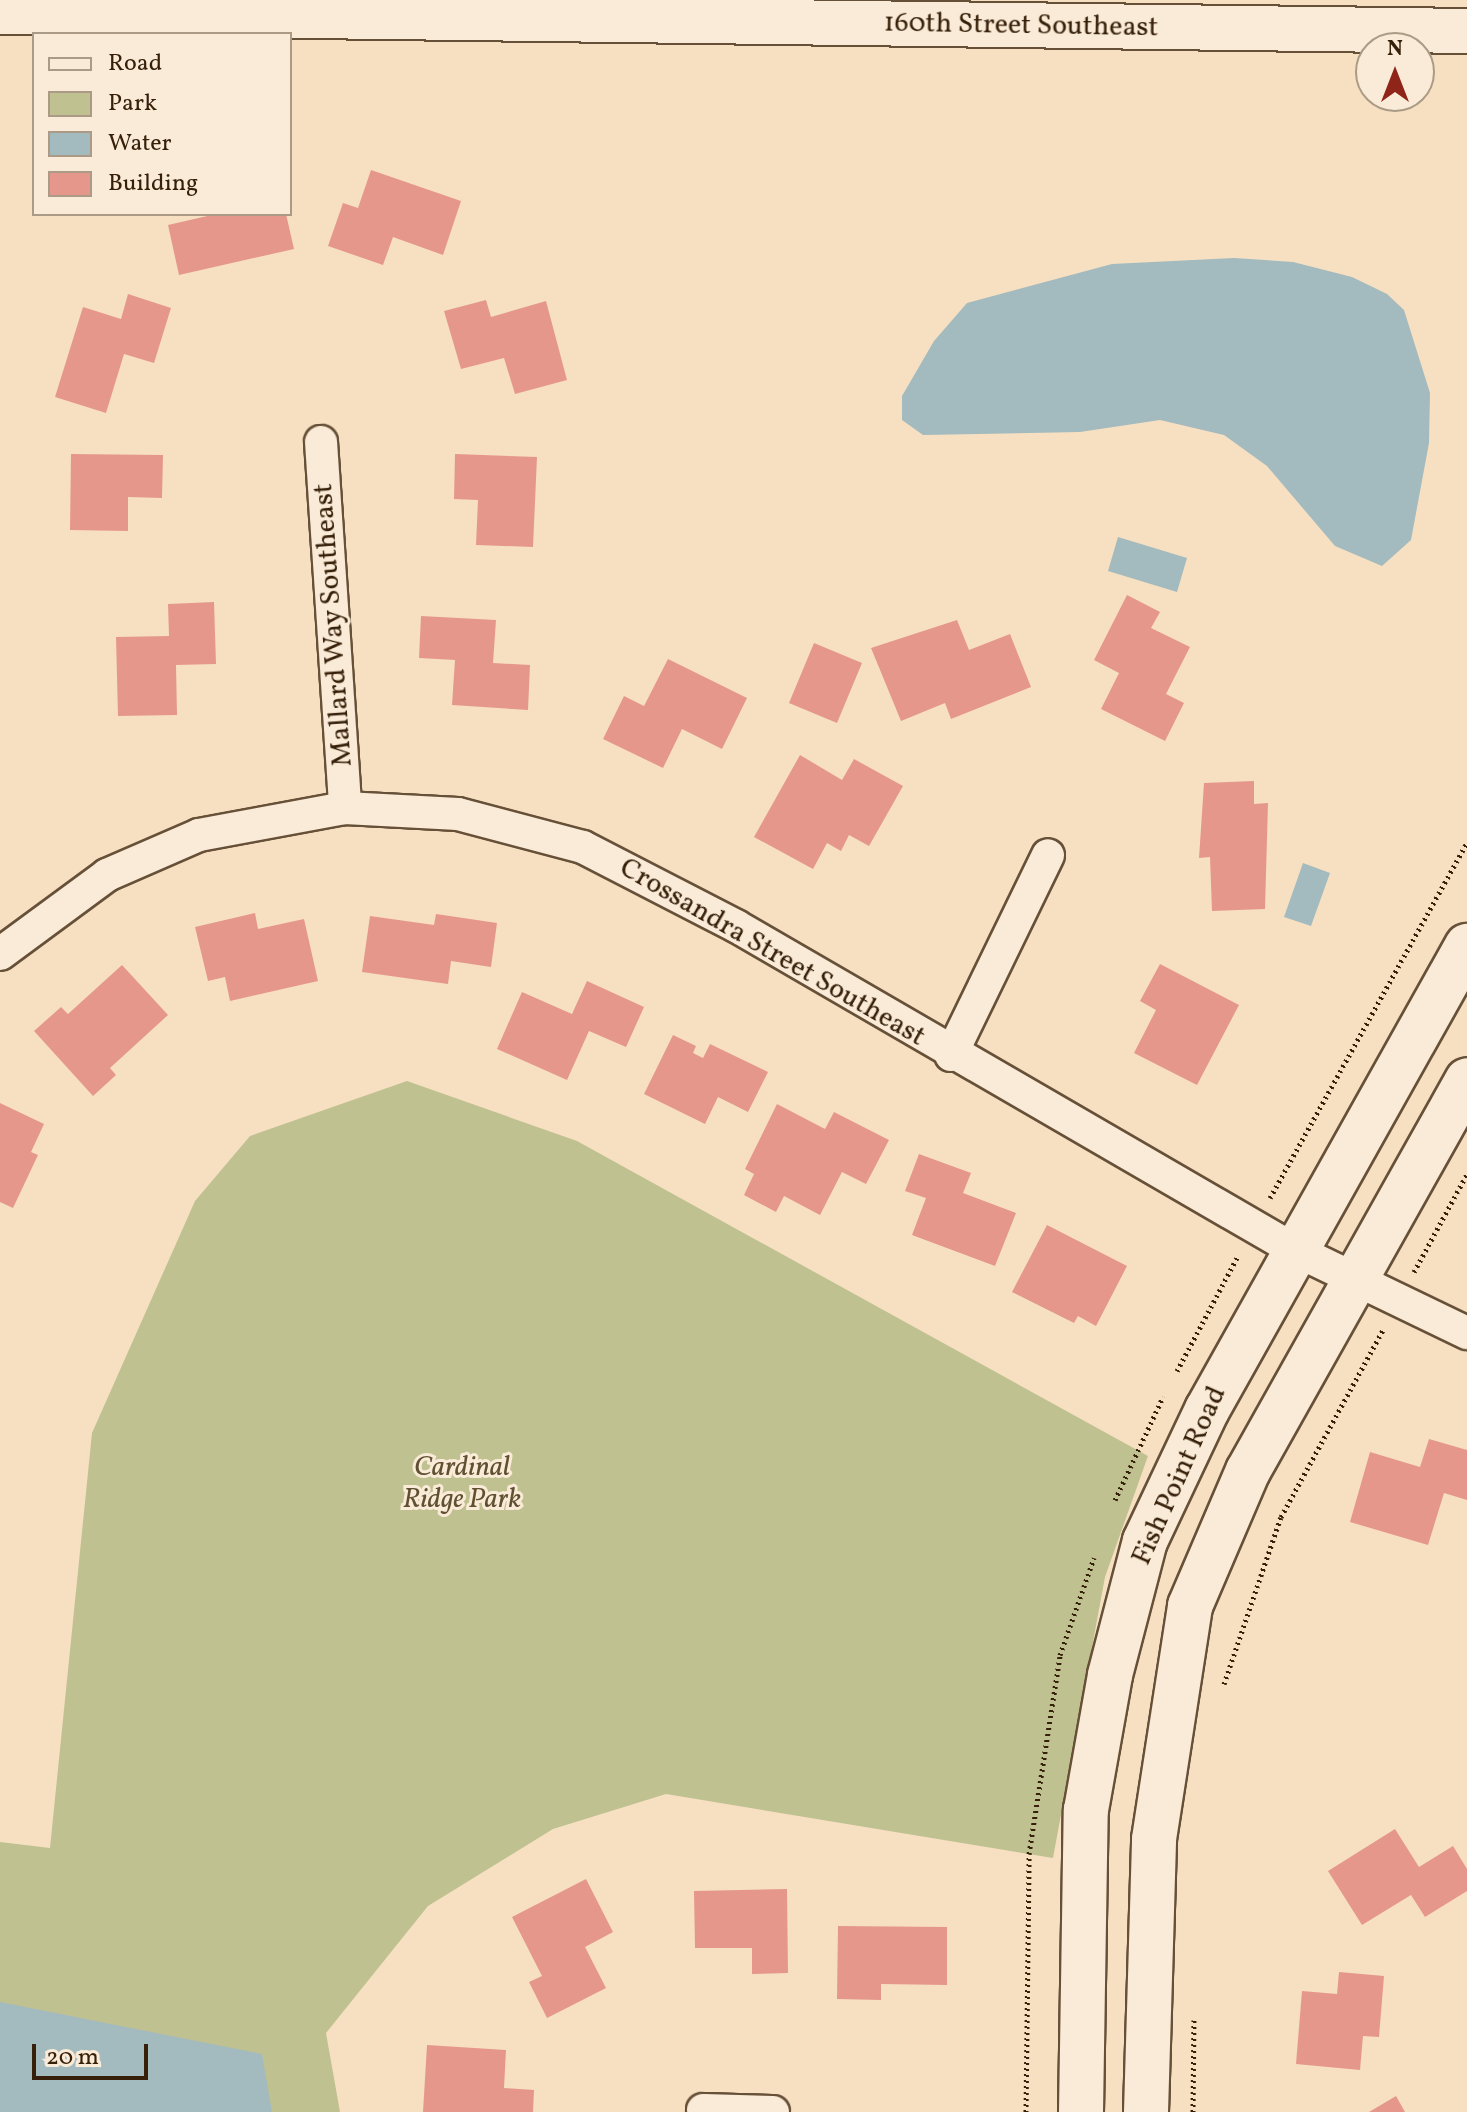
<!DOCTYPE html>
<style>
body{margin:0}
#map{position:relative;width:1467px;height:2112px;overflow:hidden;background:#f6e0c1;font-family:Vollkorn,serif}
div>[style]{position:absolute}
.green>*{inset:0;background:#c0c191}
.water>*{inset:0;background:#a3babf}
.building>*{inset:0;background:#e6978c}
.path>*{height:5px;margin-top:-2.5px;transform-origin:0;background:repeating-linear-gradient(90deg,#37200a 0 2px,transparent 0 6px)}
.roads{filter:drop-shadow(2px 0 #675038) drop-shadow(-2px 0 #675038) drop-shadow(0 2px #675038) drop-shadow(0 -2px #675038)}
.street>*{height:32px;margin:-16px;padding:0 16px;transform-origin:16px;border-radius:16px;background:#f9ebd7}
.secondary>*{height:44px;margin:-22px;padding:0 22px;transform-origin:22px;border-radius:22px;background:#f9ebd7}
span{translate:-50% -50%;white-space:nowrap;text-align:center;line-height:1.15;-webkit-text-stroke:6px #f9ebd7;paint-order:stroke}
.street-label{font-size:28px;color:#37200a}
.park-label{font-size:28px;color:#605032;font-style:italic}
.legend{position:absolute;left:32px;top:32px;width:260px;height:184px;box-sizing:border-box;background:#f9ebd7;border:2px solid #ab9a85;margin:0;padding:10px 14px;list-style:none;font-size:24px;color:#37200a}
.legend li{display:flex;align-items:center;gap:16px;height:40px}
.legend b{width:40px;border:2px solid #ab9a85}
.north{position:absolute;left:1355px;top:32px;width:80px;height:80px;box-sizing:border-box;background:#f9ebd7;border:2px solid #ab9a85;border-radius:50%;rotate:0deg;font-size:22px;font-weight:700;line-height:32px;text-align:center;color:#37200a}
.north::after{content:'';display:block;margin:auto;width:28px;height:36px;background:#8f2418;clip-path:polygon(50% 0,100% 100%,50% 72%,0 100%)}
.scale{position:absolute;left:32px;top:2044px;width:116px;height:36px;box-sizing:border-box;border:4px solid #37200a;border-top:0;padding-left:10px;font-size:24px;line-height:28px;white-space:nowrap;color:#37200a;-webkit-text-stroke:6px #f9ebd7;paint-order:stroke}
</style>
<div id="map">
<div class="green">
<i style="clip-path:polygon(407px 1081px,577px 1141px,1148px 1456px,1105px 1577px,1053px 1858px,666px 1794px,553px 1829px,428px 1906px,326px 2033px,340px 2112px,0 2112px,0 1842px,50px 1848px,92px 1433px,195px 1201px,250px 1136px)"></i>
</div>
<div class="water">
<i style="clip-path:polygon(1234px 258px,1293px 262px,1352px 277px,1387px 294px,1404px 310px,1430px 393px,1429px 443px,1411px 540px,1382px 566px,1335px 546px,1267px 466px,1224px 435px,1160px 420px,1080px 432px,923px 435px,902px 420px,902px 396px,934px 341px,967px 303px,1112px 264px)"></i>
<i style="clip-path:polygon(1118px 537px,1187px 558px,1177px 592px,1108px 571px)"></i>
<i style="clip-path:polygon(1303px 863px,1330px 873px,1311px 926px,1284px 917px)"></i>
<i style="clip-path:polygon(0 2002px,262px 2054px,272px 2112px,0 2112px)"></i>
</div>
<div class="building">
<i style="clip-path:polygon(371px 170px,461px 201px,443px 255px,393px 237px,383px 265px,328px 246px,343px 203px,358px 208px)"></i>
<i style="clip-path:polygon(216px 214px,286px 214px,294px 249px,179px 275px,168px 225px)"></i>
<i style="clip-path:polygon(128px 294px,171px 308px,154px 363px,124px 354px,106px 413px,55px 397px,83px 307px,121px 319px)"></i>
<i style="clip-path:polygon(486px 300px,491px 317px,546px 301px,567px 380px,515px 394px,504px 358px,461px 369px,444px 311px)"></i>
<i style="clip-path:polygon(71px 454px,163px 455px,162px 498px,128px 497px,128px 531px,70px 530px)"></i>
<i style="clip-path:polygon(455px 454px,537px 457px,533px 547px,476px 545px,478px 500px,454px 499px)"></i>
<i style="clip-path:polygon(1127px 595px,1160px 612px,1151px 628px,1190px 647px,1166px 694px,1184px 703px,1165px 741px,1101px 709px,1119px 673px,1094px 660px)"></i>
<i style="clip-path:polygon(214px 602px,216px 664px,176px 665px,177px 715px,118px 716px,116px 637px,169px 636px,168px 604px)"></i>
<i style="clip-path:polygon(421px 616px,496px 620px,493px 663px,530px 665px,528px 710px,452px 705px,455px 660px,419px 658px)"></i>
<i style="clip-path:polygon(957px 620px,969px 650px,1010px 634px,1031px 687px,951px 719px,945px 703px,901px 721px,871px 648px)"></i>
<i style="clip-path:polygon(814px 643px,862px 663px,837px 723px,789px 703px)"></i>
<i style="clip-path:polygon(668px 659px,747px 698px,722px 749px,682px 729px,663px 768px,603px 739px,624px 696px,644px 706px)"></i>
<i style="clip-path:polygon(800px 755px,842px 780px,854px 759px,903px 786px,869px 846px,849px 835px,841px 851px,827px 843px,813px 869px,754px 837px)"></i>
<i style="clip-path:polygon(1254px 781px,1254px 804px,1268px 803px,1265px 909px,1212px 911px,1210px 857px,1199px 858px,1204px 783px)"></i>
<i style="clip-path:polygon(255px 913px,258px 929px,304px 919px,318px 981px,230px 1001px,225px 977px,208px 981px,195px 927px)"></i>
<i style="clip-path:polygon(436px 914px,497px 923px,491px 967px,451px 961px,448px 984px,362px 972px,370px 916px,434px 925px)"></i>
<i style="clip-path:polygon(1160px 964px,1239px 1005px,1197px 1085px,1134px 1053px,1156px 1010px,1140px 1001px)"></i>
<i style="clip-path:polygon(122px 965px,168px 1015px,110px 1068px,116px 1075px,93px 1096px,34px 1031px,61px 1007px,68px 1014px)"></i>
<i style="clip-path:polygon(587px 981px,644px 1007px,626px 1047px,589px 1031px,567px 1080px,497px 1049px,522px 992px,572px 1014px)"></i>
<i style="clip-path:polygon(673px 1035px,696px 1046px,693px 1053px,703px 1058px,710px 1044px,768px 1072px,748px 1112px,718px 1097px,705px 1124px,644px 1094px)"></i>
<i style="clip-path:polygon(0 1103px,44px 1124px,31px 1152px,38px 1155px,13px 1208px,0 1202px)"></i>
<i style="clip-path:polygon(777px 1104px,825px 1129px,834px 1112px,889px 1140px,866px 1184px,842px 1172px,820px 1215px,784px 1196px,776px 1212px,744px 1195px,754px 1174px,745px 1169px)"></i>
<i style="clip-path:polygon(919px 1154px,971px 1173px,963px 1193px,1016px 1213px,995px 1266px,912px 1235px,926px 1198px,905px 1191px)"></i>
<i style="clip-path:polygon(1047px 1225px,1127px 1266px,1096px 1326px,1078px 1316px,1074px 1323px,1012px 1292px)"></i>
<i style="clip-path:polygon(1429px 1439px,1467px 1450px,1467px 1500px,1444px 1493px,1428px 1545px,1350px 1522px,1370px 1452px,1420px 1467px)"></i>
<i style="clip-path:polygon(1395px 1829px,1419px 1867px,1453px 1846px,1467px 1869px,1467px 1891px,1425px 1917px,1411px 1895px,1362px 1925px,1328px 1871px)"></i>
<i style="clip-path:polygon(586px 1879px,613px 1932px,585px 1947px,606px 1988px,547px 2018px,529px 1982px,542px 1976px,512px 1917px)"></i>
<i style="clip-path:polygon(787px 1889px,788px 1973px,752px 1974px,752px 1948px,695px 1948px,694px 1891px)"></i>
<i style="clip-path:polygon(838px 1926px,947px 1927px,947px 1985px,881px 1984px,881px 2000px,837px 1999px)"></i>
<i style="clip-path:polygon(1339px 1972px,1384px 1976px,1379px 2037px,1363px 2036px,1360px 2070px,1296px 2064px,1302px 1991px,1337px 1994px)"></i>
<i style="clip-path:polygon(427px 2045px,506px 2050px,504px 2088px,534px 2090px,533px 2112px,423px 2112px)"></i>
<i style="clip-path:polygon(1396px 2096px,1405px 2112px,1369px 2112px)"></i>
</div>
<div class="path">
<i style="left:1270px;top:1198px;width:407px;rotate:-61deg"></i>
<i style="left:1414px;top:1272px;width:111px;rotate:-61.6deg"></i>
<i style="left:1177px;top:1371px;width:130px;rotate:-62.1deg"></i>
<i style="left:1115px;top:1500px;width:114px;rotate:-65deg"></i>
<i style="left:1224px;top:1684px;width:176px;rotate:-71.2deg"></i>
<i style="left:1281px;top:1517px;width:213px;rotate:-61.4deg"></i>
<i style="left:1026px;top:2112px;width:258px;rotate:-89.3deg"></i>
<i style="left:1029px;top:1854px;width:201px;rotate:-81.1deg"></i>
<i style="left:1060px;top:1655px;width:103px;rotate:-70.7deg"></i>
<i style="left:1193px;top:2112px;width:92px;rotate:-89.4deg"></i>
</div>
<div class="roads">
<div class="street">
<i style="left:321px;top:442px;width:367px;rotate:86.2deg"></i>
<i style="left:0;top:954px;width:133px;rotate:-36.4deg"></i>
<i style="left:107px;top:875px;width:100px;rotate:-23.5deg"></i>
<i style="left:199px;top:835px;width:148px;rotate:-10.5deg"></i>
<i style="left:345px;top:808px;width:113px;rotate:3deg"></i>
<i style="left:458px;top:814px;width:129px;rotate:14.8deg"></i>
<i style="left:583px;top:847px;width:172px;rotate:27.3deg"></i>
<i style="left:736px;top:926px;width:646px;rotate:30.1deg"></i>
<i style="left:1295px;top:1250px;width:191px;rotate:25.8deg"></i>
<i style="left:951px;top:1055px;width:222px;rotate:-64.1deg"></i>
<i style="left:703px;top:2110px;width:70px;rotate:1.6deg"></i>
</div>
<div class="secondary">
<i style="left:0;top:12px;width:1467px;rotate:0.74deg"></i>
<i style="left:1081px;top:2112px;width:302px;rotate:-89.1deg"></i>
<i style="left:1086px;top:1810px;width:137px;rotate:-79.9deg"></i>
<i style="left:1110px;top:1675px;width:138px;rotate:-75.4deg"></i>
<i style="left:1145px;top:1541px;width:145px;rotate:-64.7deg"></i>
<i style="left:1207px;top:1410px;width:532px;rotate:-60.74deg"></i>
<i style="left:1146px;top:2112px;width:273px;rotate:-88.3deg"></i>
<i style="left:1154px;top:1839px;width:236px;rotate:-81.2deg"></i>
<i style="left:1190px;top:1606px;width:147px;rotate:-66.8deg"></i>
<i style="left:1248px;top:1471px;width:448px;rotate:-60.7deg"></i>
</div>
</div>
<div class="street-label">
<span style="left:1021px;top:26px;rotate:1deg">160th Street Southeast</span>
<span style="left:334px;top:625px;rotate:-94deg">Mallard Way Southeast</span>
<span style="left:772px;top:953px;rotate:30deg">Crossandra Street Southeast</span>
<span style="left:1180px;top:1476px;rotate:-66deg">Fish Point Road</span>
</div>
<div class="park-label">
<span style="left:462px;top:1484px">Cardinal<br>Ridge Park</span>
</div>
<ul class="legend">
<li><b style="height:10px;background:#f9ebd7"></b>Road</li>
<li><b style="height:22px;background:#c0c191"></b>Park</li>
<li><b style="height:22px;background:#a3babf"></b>Water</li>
<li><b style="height:22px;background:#e6978c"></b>Building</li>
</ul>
<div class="north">N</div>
<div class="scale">20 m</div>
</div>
